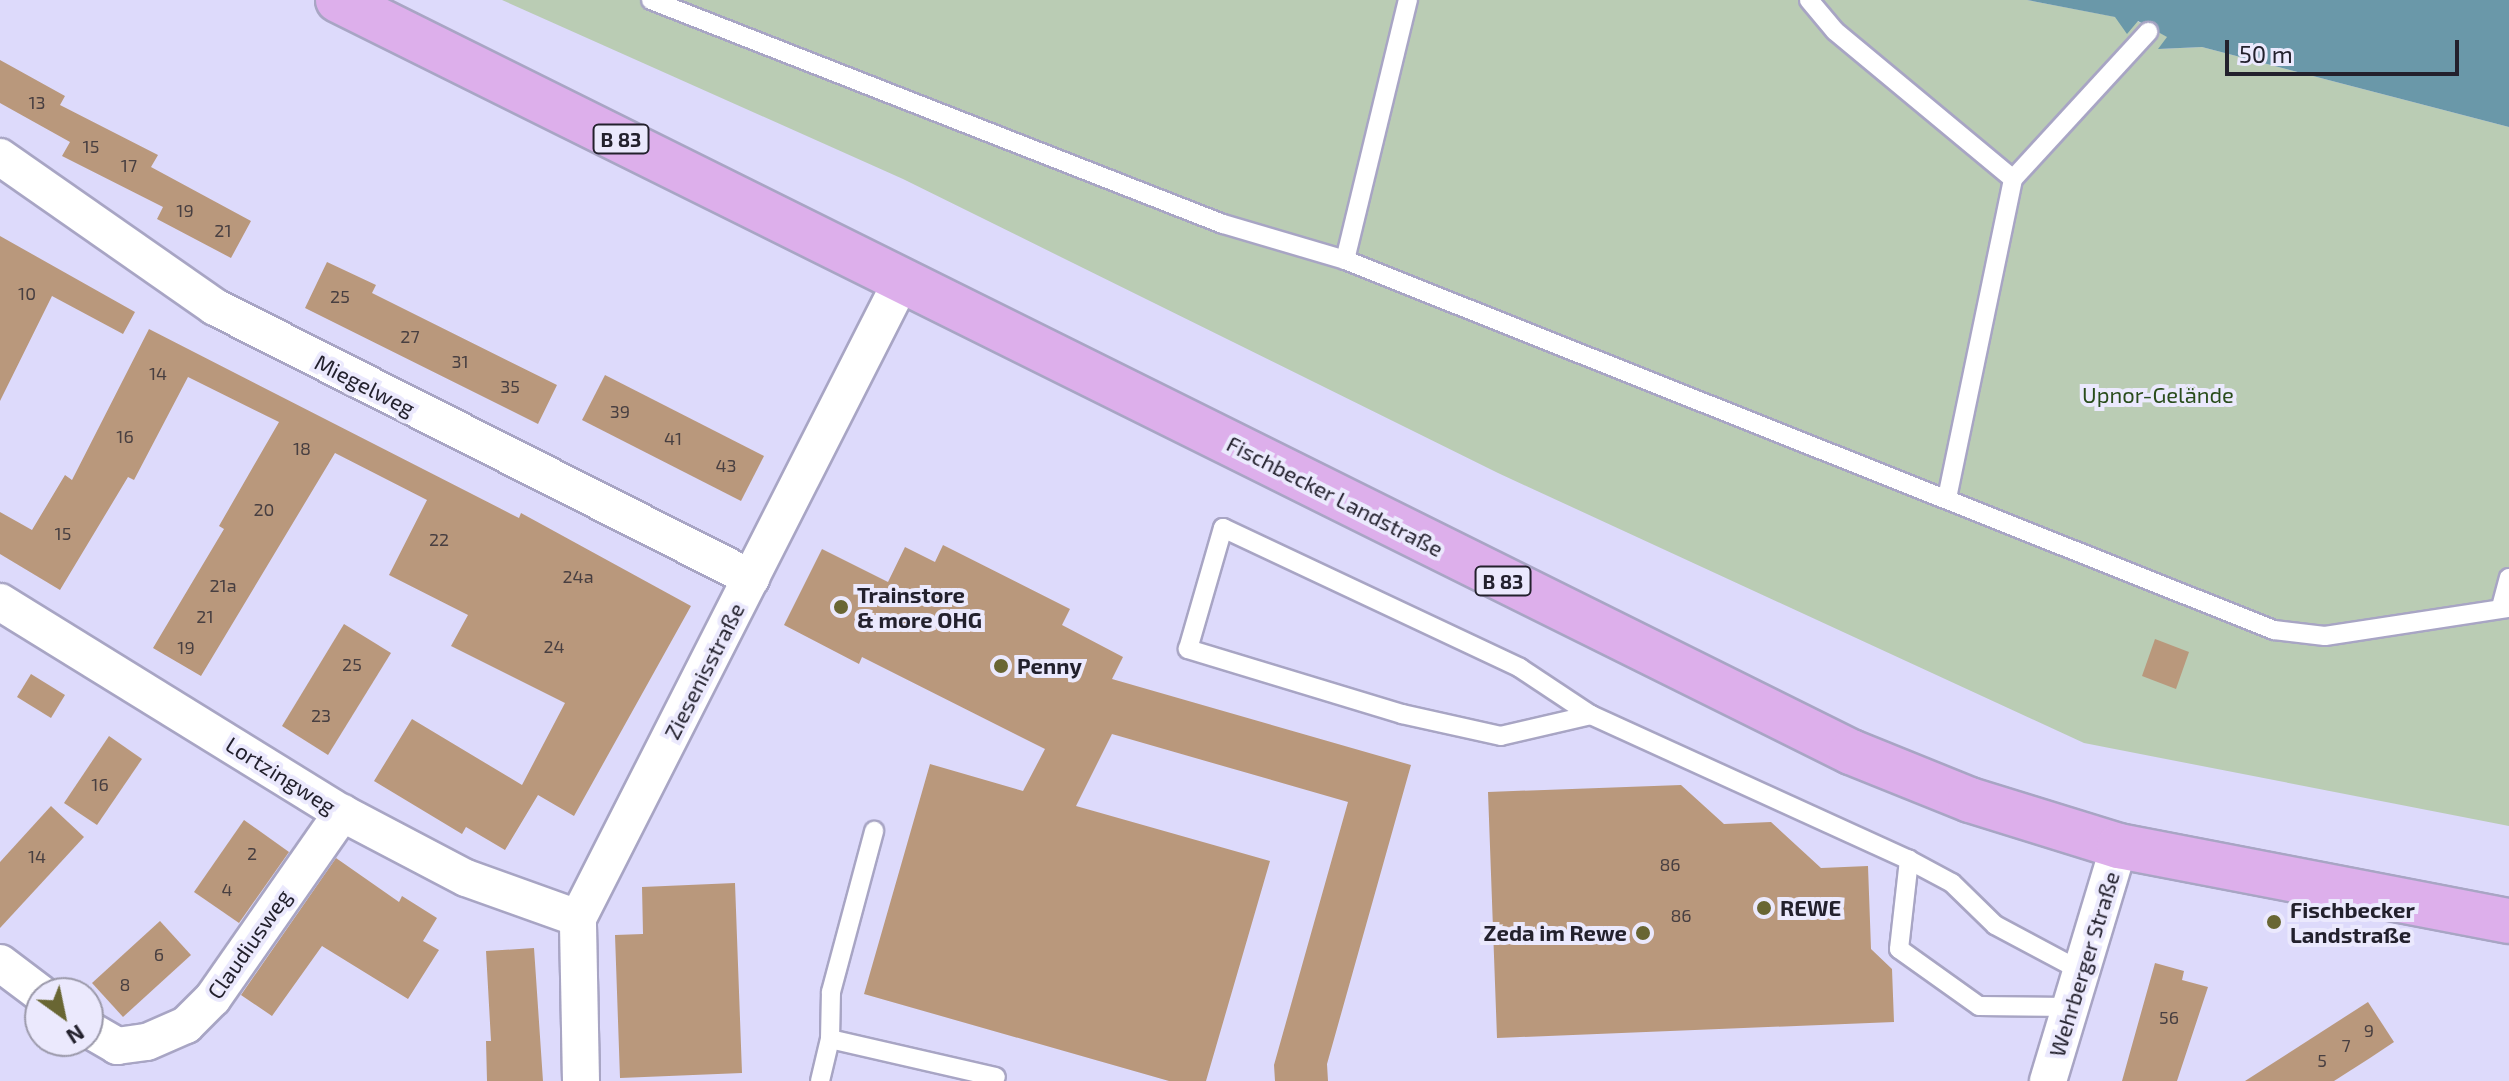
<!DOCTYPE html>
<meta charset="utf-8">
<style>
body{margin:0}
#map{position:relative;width:2509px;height:1081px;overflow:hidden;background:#dddafb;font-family:"Exo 2",sans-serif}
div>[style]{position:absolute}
.green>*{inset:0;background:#baccb4}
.water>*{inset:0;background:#6a98a9}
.building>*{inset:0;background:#b9987c}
.roads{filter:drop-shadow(2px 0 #a8a5c4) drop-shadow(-2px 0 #a8a5c4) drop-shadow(0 2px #a8a5c4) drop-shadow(0 -2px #a8a5c4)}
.service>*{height:18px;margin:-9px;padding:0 9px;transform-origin:9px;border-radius:9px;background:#fff}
.minor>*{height:36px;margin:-18px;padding:0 18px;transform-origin:18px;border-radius:18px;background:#fff}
.primary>*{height:44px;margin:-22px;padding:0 22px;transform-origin:22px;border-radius:22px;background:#ddafeb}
.dots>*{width:22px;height:22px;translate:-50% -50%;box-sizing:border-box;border:4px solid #ebe9fd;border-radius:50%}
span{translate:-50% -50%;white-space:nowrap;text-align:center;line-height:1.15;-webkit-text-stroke:8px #ebe9fd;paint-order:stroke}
.number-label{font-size:18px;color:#483f41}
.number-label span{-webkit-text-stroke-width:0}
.shield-label span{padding:2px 6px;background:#ebe9fd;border:2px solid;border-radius:6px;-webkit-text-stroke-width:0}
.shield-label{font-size:20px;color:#23212d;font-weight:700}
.street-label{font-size:22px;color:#23212d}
.park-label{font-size:22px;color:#2a4d1c}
.poi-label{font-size:22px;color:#23212d;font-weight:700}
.left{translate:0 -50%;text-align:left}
.right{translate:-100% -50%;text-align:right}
.north{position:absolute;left:24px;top:977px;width:80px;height:80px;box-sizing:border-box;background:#ebe9fd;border:2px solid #9b99aa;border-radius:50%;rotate:147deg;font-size:22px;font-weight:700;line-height:32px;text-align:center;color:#23212d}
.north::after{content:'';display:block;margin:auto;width:28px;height:36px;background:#696633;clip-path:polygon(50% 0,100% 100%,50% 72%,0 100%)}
.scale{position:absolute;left:2225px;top:40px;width:234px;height:36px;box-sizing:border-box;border:4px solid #23212d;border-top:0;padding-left:10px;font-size:24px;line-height:28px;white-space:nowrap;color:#23212d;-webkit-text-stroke:6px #ebe9fd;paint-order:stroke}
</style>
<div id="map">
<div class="green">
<i style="clip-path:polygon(502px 0,2027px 0,2137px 21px,2168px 37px,2159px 49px,2202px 47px,2509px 127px,2509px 826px,2084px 743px,1498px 473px,903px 179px)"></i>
</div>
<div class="water">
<i style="clip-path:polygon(2027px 0,2509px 0,2509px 127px,2202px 47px,2158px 49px,2167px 37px,2138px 21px,2127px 34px,2115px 17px)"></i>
</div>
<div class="building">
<i style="clip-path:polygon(0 60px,65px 96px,60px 105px,158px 155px,151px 167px,251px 221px,231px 258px,157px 219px,163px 207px,62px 156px,70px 142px,0 103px)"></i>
<i style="clip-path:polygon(0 236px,135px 312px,123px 334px,52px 296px,0 401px)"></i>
<i style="clip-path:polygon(327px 262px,376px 285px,372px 293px,557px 385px,538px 424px,305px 308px)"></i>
<i style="clip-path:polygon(149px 329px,519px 518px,521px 513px,691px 606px,574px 816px,538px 795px,505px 850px,466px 827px,462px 834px,374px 781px,412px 719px,522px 785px,565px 703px,451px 646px,468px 615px,389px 575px,427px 500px,335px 453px,201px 676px,153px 648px,224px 529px,219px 526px,279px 422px,188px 377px,134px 480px,128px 477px,60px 590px,0 554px,0 512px,32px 530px,65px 475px,72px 480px)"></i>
<i style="clip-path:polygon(605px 375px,764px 456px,741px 501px,582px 420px)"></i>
<i style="clip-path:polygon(943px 545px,1070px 609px,1062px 625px,1123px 657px,1112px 679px,1411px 765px,1327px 1064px,1328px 1081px,1275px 1081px,1274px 1065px,1348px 802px,1112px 734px,1076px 806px,1270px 861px,1206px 1081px,1169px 1081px,864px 994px,930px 764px,1023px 791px,1045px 749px,862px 657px,859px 664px,784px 625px,822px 549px,888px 582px,905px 547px,935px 562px)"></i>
<i style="clip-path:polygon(344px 624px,391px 653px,328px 755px,282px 726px)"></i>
<i style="clip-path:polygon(2155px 639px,2189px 652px,2176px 689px,2142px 676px)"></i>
<i style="clip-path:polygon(31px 674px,65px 695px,51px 718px,17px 697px)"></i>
<i style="clip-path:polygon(109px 736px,142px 759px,97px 825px,64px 803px)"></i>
<i style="clip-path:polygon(1681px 785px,1724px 824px,1771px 822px,1821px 868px,1868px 866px,1871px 949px,1892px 969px,1894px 1022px,1497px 1038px,1488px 792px)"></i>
<i style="clip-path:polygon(51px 806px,84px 837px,0 928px,0 862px)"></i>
<i style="clip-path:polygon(244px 820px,289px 852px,239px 923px,194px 892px)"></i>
<i style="clip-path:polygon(336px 858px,399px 902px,402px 896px,437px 918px,423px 941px,439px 950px,408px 999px,322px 946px,272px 1016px,241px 995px)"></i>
<i style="clip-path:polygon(735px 883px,742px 1073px,620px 1078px,615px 935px,643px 934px,642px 887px)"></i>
<i style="clip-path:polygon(160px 921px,191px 955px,123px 1017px,92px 983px)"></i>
<i style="clip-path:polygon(534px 948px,543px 1081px,487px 1081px,486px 1041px,491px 1041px,486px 951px)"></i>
<i style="clip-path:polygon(2155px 963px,2184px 971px,2182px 980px,2208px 987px,2177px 1081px,2122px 1081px)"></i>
<i style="clip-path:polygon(2368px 1002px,2394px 1042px,2370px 1058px,2334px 1081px,2245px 1081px)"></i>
</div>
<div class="roads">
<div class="service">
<i style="left:651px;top:0;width:614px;rotate:21.39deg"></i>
<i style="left:1223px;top:224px;width:127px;rotate:16.4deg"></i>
<i style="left:1345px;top:260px;width:1000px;rotate:21.72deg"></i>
<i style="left:2274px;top:630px;width:51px;rotate:6.7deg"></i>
<i style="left:2325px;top:636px;width:186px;rotate:-8.7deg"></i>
<i style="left:1809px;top:0;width:40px;rotate:50deg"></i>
<i style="left:1835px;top:31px;width:231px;rotate:39.7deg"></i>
<i style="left:1345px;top:260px;width:268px;rotate:-76.4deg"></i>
<i style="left:1947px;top:498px;width:326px;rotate:-78.3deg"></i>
<i style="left:2013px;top:179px;width:200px;rotate:-47.4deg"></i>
<i style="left:2501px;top:607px;width:30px;rotate:-75deg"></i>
<i style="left:1591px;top:715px;width:92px;rotate:166.9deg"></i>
<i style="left:1501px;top:736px;width:101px;rotate:-167.5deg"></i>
<i style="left:1402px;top:714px;width:224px;rotate:-163.1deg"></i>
<i style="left:1188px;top:649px;width:126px;rotate:-73.9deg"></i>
<i style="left:1223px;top:528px;width:328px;rotate:25.2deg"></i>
<i style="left:1520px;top:668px;width:85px;rotate:33.5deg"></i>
<i style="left:1591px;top:715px;width:349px;rotate:24.5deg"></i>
<i style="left:2069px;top:1007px;width:90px;rotate:-179.4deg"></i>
<i style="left:1979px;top:1006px;width:98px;rotate:-144.5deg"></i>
<i style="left:1899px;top:949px;width:90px;rotate:-83.6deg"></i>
<i style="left:1909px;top:860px;width:49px;rotate:28.1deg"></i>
<i style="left:1952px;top:883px;width:60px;rotate:44.3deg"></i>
<i style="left:1995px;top:925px;width:98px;rotate:28.1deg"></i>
<i style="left:830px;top:1039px;width:170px;rotate:12.9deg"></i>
<i style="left:820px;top:1081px;width:43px;rotate:-76.6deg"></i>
<i style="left:830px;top:1039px;width:47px;rotate:-88.8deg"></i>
<i style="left:831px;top:992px;width:167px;rotate:-75deg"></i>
</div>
<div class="minor">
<i style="left:0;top:157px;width:262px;rotate:34.9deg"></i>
<i style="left:215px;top:307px;width:601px;rotate:26.82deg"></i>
<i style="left:0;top:602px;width:402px;rotate:31.7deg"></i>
<i style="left:342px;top:813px;width:140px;rotate:27.7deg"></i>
<i style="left:466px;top:878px;width:119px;rotate:19.7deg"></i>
<i style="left:0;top:963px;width:50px;rotate:36.9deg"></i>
<i style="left:88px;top:1029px;width:34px;rotate:30deg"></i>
<i style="left:117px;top:1046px;width:30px;rotate:-8deg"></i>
<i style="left:147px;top:1042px;width:43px;rotate:-23.6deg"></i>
<i style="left:186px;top:1025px;width:38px;rotate:-45deg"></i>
<i style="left:213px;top:998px;width:226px;rotate:-55.1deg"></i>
<i style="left:581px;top:1081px;width:163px;rotate:-91.1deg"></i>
<i style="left:578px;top:918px;width:718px;rotate:-63.08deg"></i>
<i style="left:2048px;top:1081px;width:245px;rotate:-73.2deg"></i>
</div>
<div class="primary">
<i style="left:338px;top:0;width:1690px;rotate:26.43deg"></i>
<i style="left:1851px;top:752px;width:128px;rotate:22deg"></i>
<i style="left:1970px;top:800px;width:156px;rotate:17.2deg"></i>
<i style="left:2119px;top:846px;width:397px;rotate:10.9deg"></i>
</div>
</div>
<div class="dots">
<i style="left:841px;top:607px;background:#696633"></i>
<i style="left:1001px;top:666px;background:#696633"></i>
<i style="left:1764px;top:908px;background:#696633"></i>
<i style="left:2274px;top:922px;background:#696633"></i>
<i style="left:1643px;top:933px;background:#696633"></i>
</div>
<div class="number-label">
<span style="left:37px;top:102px">13</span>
<span style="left:91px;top:146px">15</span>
<span style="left:129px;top:165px">17</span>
<span style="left:185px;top:210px">19</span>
<span style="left:223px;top:230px">21</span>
<span style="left:27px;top:293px">10</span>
<span style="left:340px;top:296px">25</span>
<span style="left:410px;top:336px">27</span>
<span style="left:460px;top:361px">31</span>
<span style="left:158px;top:373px">14</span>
<span style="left:510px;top:386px">35</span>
<span style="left:620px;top:411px">39</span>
<span style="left:125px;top:436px">16</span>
<span style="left:673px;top:438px">41</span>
<span style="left:302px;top:448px">18</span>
<span style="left:726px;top:465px">43</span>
<span style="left:264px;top:509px">20</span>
<span style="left:63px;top:533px">15</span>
<span style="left:439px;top:539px">22</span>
<span style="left:578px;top:576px">24a</span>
<span style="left:223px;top:585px">21a</span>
<span style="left:205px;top:616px">21</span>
<span style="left:554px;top:646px">24</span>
<span style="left:186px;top:647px">19</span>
<span style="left:352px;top:664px">25</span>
<span style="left:321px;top:715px">23</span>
<span style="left:100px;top:784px">16</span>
<span style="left:252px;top:853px">2</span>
<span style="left:37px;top:856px">14</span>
<span style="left:1670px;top:864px">86</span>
<span style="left:227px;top:889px">4</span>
<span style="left:1681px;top:915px">86</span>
<span style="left:159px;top:954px">6</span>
<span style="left:125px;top:984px">8</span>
<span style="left:2169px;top:1017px">56</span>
<span style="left:2369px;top:1030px">9</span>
<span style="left:2346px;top:1045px">7</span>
<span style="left:2322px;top:1060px">5</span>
</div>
<div class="shield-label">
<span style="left:621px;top:139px">B 83</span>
<span style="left:1503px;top:581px">B 83</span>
</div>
<div class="street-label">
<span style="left:365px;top:385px;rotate:27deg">Miegelweg</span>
<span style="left:1335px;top:496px;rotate:27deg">Fischbecker Landstraße</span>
<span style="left:704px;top:671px;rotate:-63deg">Ziesenisstraße</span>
<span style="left:281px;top:775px;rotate:32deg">Lortzingweg</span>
<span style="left:249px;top:944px;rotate:-55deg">Claudiusweg</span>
<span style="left:2084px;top:964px;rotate:-73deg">Wehrberger Straße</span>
</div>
<div class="park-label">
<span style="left:2158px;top:395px">Upnor-Gelände</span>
</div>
<div class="poi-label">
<span class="left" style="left:857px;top:607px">Trainstore<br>&amp; more OHG</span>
<span class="left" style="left:1017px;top:666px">Penny</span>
<span class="left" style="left:1780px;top:908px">REWE</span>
<span class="left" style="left:2290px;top:922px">Fischbecker<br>Landstraße</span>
<span class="right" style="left:1627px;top:933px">Zeda im Rewe</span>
</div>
<div class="north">N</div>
<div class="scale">50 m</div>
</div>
